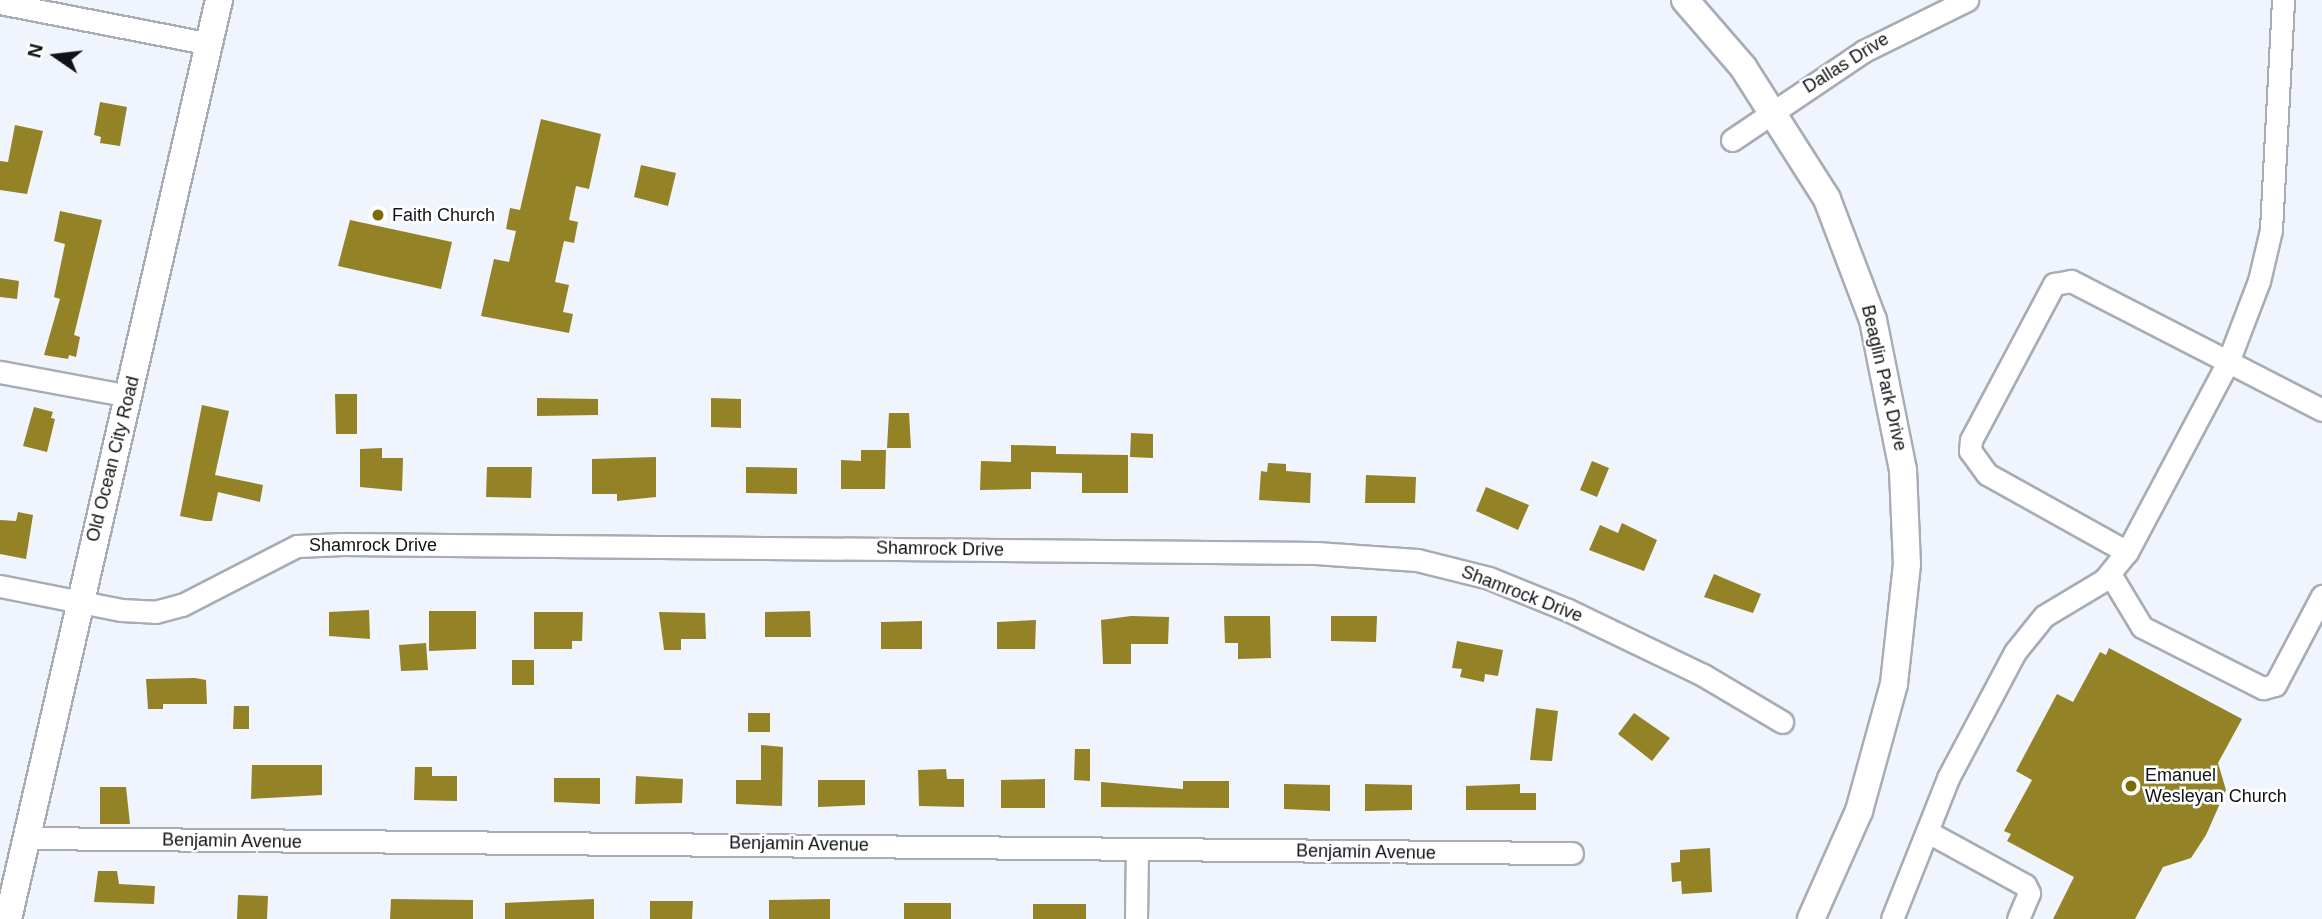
<!DOCTYPE html>
<style>
body{margin:0}
#map{position:relative;width:2322px;height:919px;overflow:hidden;background:#f0f5fd;font-family:Helvetica,sans-serif}
div>[style]{position:absolute}
.building>*{inset:0;background:#938226}
.roads{filter:drop-shadow(2px 0 #a7acb6) drop-shadow(-2px 0 #a7acb6) drop-shadow(0 2px #a7acb6) drop-shadow(0 -2px #a7acb6)}
.minor>*{height:21px;margin:-10.5px;padding:0 10.5px;transform-origin:10.5px;border-radius:10.5px;background:#fff}
.major>*{height:26px;margin:-13px;padding:0 13px;transform-origin:13px;border-radius:13px;background:#fff}
.dots>*{width:19px;height:19px;translate:-50% -50%;box-sizing:border-box;border:4px solid #fff;border-radius:50%}
span{translate:-50% -50%;white-space:nowrap;text-align:center;line-height:1.15;-webkit-text-stroke:5px #fff;paint-order:stroke}
.street-label{font-size:18px;color:#101215}
.poi-label{font-size:18px;color:#101215}
.left{translate:0 -50%;text-align:left}
.north{position:absolute;left:21px;top:21px;width:70px;height:70px;-webkit-text-stroke:5px #fff;paint-order:stroke;rotate:284deg;font-size:19px;font-weight:700;line-height:28px;text-align:center;color:#101215}
.north::after{content:'';display:block;margin:auto;width:24px;height:32px;background:#101215;clip-path:polygon(50% 0,100% 100%,50% 72%,0 100%)}
</style>
<div id="map">
<div class="building">
<i style="clip-path:polygon(100px 102px,127px 107px,120px 146px,100px 143px,101px 137px,94px 135px)"></i>
<i style="clip-path:polygon(541px 119px,601px 134px,589px 189px,576px 186px,569px 220px,578px 222px,574px 243px,564px 241px,555px 282px,569px 285px,563px 312px,573px 314px,569px 333px,481px 316px,494px 259px,509px 262px,516px 231px,506px 229px,510px 208px,520px 210px)"></i>
<i style="clip-path:polygon(15px 125px,43px 131px,27px 194px,0 190px,0 161px,8px 162px)"></i>
<i style="clip-path:polygon(641px 165px,676px 173px,668px 206px,634px 197px)"></i>
<i style="clip-path:polygon(60px 211px,102px 220px,74px 335px,80px 337px,76px 357px,69px 355px,68px 359px,44px 355px,60px 299px,54px 297px,65px 244px,54px 241px)"></i>
<i style="clip-path:polygon(350px 220px,452px 242px,441px 289px,338px 266px)"></i>
<i style="clip-path:polygon(0 278px,19px 281px,17px 299px,0 297px)"></i>
<i style="clip-path:polygon(335px 394px,357px 394px,357px 434px,336px 434px)"></i>
<i style="clip-path:polygon(537px 398px,598px 399px,598px 415px,537px 416px)"></i>
<i style="clip-path:polygon(711px 398px,741px 399px,741px 428px,711px 427px)"></i>
<i style="clip-path:polygon(202px 405px,229px 411px,215px 475px,263px 485px,260px 502px,218px 492px,212px 521px,205px 521px,180px 516px)"></i>
<i style="clip-path:polygon(34px 407px,53px 412px,51px 418px,55px 419px,47px 452px,23px 446px)"></i>
<i style="clip-path:polygon(889px 413px,909px 413px,911px 448px,887px 448px)"></i>
<i style="clip-path:polygon(1131px 433px,1153px 434px,1153px 458px,1130px 457px)"></i>
<i style="clip-path:polygon(1011px 445px,1056px 446px,1056px 454px,1128px 455px,1128px 493px,1082px 493px,1082px 473px,1031px 472px,1031px 489px,980px 490px,981px 461px,1011px 462px)"></i>
<i style="clip-path:polygon(382px 448px,382px 458px,403px 458px,402px 491px,360px 487px,360px 449px)"></i>
<i style="clip-path:polygon(861px 450px,886px 450px,885px 489px,841px 489px,841px 460px,861px 461px)"></i>
<i style="clip-path:polygon(656px 457px,656px 497px,617px 501px,617px 494px,592px 494px,592px 459px)"></i>
<i style="clip-path:polygon(1592px 461px,1609px 468px,1597px 497px,1580px 490px)"></i>
<i style="clip-path:polygon(1268px 463px,1286px 464px,1286px 471px,1311px 473px,1310px 503px,1259px 500px,1261px 471px,1267px 472px)"></i>
<i style="clip-path:polygon(487px 467px,532px 467px,531px 498px,486px 497px)"></i>
<i style="clip-path:polygon(746px 467px,797px 468px,797px 494px,746px 493px)"></i>
<i style="clip-path:polygon(1366px 475px,1416px 477px,1415px 503px,1365px 503px)"></i>
<i style="clip-path:polygon(1486px 487px,1529px 505px,1518px 530px,1476px 511px)"></i>
<i style="clip-path:polygon(18px 512px,33px 515px,26px 559px,0 554px,0 520px,16px 521px)"></i>
<i style="clip-path:polygon(1622px 523px,1657px 540px,1644px 571px,1589px 550px,1600px 525px,1618px 533px)"></i>
<i style="clip-path:polygon(1714px 574px,1761px 594px,1753px 613px,1704px 597px)"></i>
<i style="clip-path:polygon(369px 610px,370px 639px,329px 636px,329px 612px)"></i>
<i style="clip-path:polygon(429px 611px,476px 611px,476px 649px,429px 651px)"></i>
<i style="clip-path:polygon(810px 611px,811px 637px,765px 637px,765px 612px)"></i>
<i style="clip-path:polygon(534px 612px,583px 612px,582px 641px,572px 641px,572px 649px,534px 649px)"></i>
<i style="clip-path:polygon(659px 612px,705px 613px,706px 639px,681px 639px,681px 650px,664px 650px)"></i>
<i style="clip-path:polygon(1131px 616px,1169px 617px,1168px 644px,1131px 644px,1131px 664px,1103px 664px,1101px 620px)"></i>
<i style="clip-path:polygon(1224px 616px,1270px 616px,1271px 658px,1238px 659px,1238px 643px,1225px 643px)"></i>
<i style="clip-path:polygon(1331px 616px,1377px 616px,1376px 642px,1331px 641px)"></i>
<i style="clip-path:polygon(1036px 620px,1035px 649px,997px 649px,997px 622px)"></i>
<i style="clip-path:polygon(922px 621px,922px 649px,881px 649px,881px 622px)"></i>
<i style="clip-path:polygon(1457px 641px,1503px 650px,1498px 676px,1485px 674px,1484px 682px,1460px 677px,1462px 669px,1452px 668px)"></i>
<i style="clip-path:polygon(426px 643px,428px 670px,401px 671px,399px 645px)"></i>
<i style="clip-path:polygon(2109px 648px,2242px 719px,2218px 763px,2226px 790px,2206px 835px,2191px 858px,2163px 867px,2135px 919px,2053px 919px,2074px 877px,2007px 841px,2011px 834px,2004px 831px,2032px 780px,2016px 771px,2057px 694px,2073px 702px,2100px 652px,2106px 655px)"></i>
<i style="clip-path:polygon(512px 660px,534px 660px,534px 685px,512px 685px)"></i>
<i style="clip-path:polygon(195px 678px,206px 680px,207px 704px,163px 704px,163px 709px,148px 709px,146px 679px)"></i>
<i style="clip-path:polygon(234px 706px,249px 706px,249px 729px,233px 729px)"></i>
<i style="clip-path:polygon(1536px 708px,1558px 711px,1552px 761px,1530px 760px)"></i>
<i style="clip-path:polygon(748px 713px,770px 713px,770px 732px,748px 732px)"></i>
<i style="clip-path:polygon(1634px 713px,1670px 738px,1652px 761px,1618px 734px)"></i>
<i style="clip-path:polygon(761px 745px,783px 747px,782px 806px,736px 804px,736px 780px,761px 780px)"></i>
<i style="clip-path:polygon(1075px 749px,1090px 749px,1090px 781px,1074px 780px)"></i>
<i style="clip-path:polygon(252px 765px,322px 765px,322px 795px,251px 799px)"></i>
<i style="clip-path:polygon(415px 767px,432px 767px,432px 776px,457px 776px,457px 801px,414px 800px)"></i>
<i style="clip-path:polygon(946px 769px,947px 779px,964px 779px,964px 807px,919px 806px,918px 770px)"></i>
<i style="clip-path:polygon(636px 776px,683px 779px,682px 803px,635px 804px)"></i>
<i style="clip-path:polygon(554px 778px,600px 778px,600px 804px,554px 802px)"></i>
<i style="clip-path:polygon(1045px 779px,1045px 808px,1001px 808px,1001px 780px)"></i>
<i style="clip-path:polygon(818px 780px,865px 780px,865px 805px,818px 807px)"></i>
<i style="clip-path:polygon(1183px 781px,1229px 781px,1229px 808px,1101px 807px,1101px 782px,1183px 789px)"></i>
<i style="clip-path:polygon(1284px 784px,1330px 785px,1330px 811px,1284px 809px)"></i>
<i style="clip-path:polygon(1365px 784px,1412px 785px,1412px 810px,1365px 811px)"></i>
<i style="clip-path:polygon(1520px 784px,1520px 793px,1536px 793px,1536px 810px,1466px 810px,1466px 786px)"></i>
<i style="clip-path:polygon(100px 787px,126px 787px,130px 824px,100px 824px)"></i>
<i style="clip-path:polygon(1710px 848px,1712px 892px,1682px 894px,1681px 881px,1672px 882px,1671px 863px,1680px 862px,1680px 850px)"></i>
<i style="clip-path:polygon(98px 871px,117px 871px,119px 884px,155px 886px,154px 904px,94px 902px)"></i>
<i style="clip-path:polygon(238px 895px,268px 896px,267px 919px,237px 919px)"></i>
<i style="clip-path:polygon(391px 899px,473px 900px,473px 919px,390px 919px)"></i>
<i style="clip-path:polygon(594px 899px,594px 919px,505px 919px,505px 903px)"></i>
<i style="clip-path:polygon(830px 899px,830px 919px,769px 919px,769px 900px)"></i>
<i style="clip-path:polygon(650px 901px,693px 901px,692px 919px,650px 919px)"></i>
<i style="clip-path:polygon(904px 903px,951px 903px,951px 919px,904px 919px)"></i>
<i style="clip-path:polygon(1033px 904px,1086px 904px,1086px 919px,1033px 919px)"></i>
</div>
<div class="roads">
<div class="minor">
<i style="left:0;top:3px;width:210px;rotate:11deg"></i>
<i style="left:1732px;top:140px;width:159px;rotate:-34deg"></i>
<i style="left:1864px;top:51px;width:115px;rotate:-26.3deg"></i>
<i style="left:0;top:372px;width:131px;rotate:10.5deg"></i>
<i style="left:2127px;top:552px;width:160px;rotate:-150.9deg"></i>
<i style="left:1987px;top:474px;width:29px;rotate:-126deg"></i>
<i style="left:1970px;top:451px;width:11px;rotate:-85deg"></i>
<i style="left:1971px;top:440px;width:177px;rotate:-62deg"></i>
<i style="left:2054px;top:284px;width:17px;rotate:-10deg"></i>
<i style="left:2071px;top:281px;width:282px;rotate:27.2deg"></i>
<i style="left:2110px;top:574px;width:62px;rotate:58.9deg"></i>
<i style="left:2142px;top:627px;width:136px;rotate:26.8deg"></i>
<i style="left:2263px;top:688px;width:12px;rotate:-14deg"></i>
<i style="left:2275px;top:685px;width:101px;rotate:-62.2deg"></i>
<i style="left:0;top:586px;width:123px;rotate:11.2deg"></i>
<i style="left:121px;top:610px;width:34px;rotate:3deg"></i>
<i style="left:155px;top:612px;width:28px;rotate:-15deg"></i>
<i style="left:182px;top:605px;width:129px;rotate:-27.2deg"></i>
<i style="left:297px;top:546px;width:46px;rotate:-2.5deg"></i>
<i style="left:343px;top:544px;width:973px;rotate:0.53deg"></i>
<i style="left:1316px;top:553px;width:101px;rotate:4deg"></i>
<i style="left:1417px;top:560px;width:74px;rotate:14deg"></i>
<i style="left:1489px;top:578px;width:85px;rotate:22.1deg"></i>
<i style="left:1568px;top:610px;width:150px;rotate:25.7deg"></i>
<i style="left:1703px;top:675px;width:92px;rotate:30.7deg"></i>
<i style="left:1928px;top:832px;width:111px;rotate:28.7deg"></i>
<i style="left:2025px;top:885px;width:9px;rotate:63deg"></i>
<i style="left:2029px;top:893px;width:28px;rotate:113deg"></i>
<i style="left:26px;top:838px;width:1546px;rotate:0.56deg"></i>
<i style="left:1136px;top:919px;width:70px;rotate:-89.2deg"></i>
<i style="left:1892px;top:919px;width:152px;rotate:-68.3deg"></i>
<i style="left:1948px;top:778px;width:143px;rotate:-62deg"></i>
<i style="left:2015px;top:652px;width:46px;rotate:-51.1deg"></i>
<i style="left:2044px;top:616px;width:70px;rotate:-31deg"></i>
<i style="left:2104px;top:580px;width:36px;rotate:-51deg"></i>
<i style="left:2127px;top:552px;width:215px;rotate:-62deg"></i>
<i style="left:2228px;top:362px;width:87px;rotate:-69.1deg"></i>
<i style="left:2259px;top:281px;width:52px;rotate:-76.8deg"></i>
<i style="left:2271px;top:230px;width:230px;rotate:-87deg"></i>
</div>
<div class="major">
<i style="left:1685px;top:0;width:89px;rotate:49.1deg"></i>
<i style="left:1743px;top:67px;width:156px;rotate:57.5deg"></i>
<i style="left:1827px;top:199px;width:129px;rotate:69.2deg"></i>
<i style="left:1873px;top:320px;width:153px;rotate:78.7deg"></i>
<i style="left:1903px;top:470px;width:94px;rotate:87.6deg"></i>
<i style="left:1907px;top:564px;width:121px;rotate:96.2deg"></i>
<i style="left:1894px;top:684px;width:132px;rotate:105.4deg"></i>
<i style="left:1859px;top:811px;width:118px;rotate:114deg"></i>
<i style="left:8px;top:919px;width:943px;rotate:-77.07deg"></i>
</div>
</div>
<div class="dots">
<i style="left:378px;top:215px;background:#7c6b05"></i>
<i style="left:2131px;top:786px;background:#7c6b05"></i>
</div>
<div class="street-label">
<span style="left:1846px;top:63px;rotate:-32deg">Dallas Drive</span>
<span style="left:1884px;top:378px;rotate:77deg">Beaglin Park Drive</span>
<span style="left:113px;top:459px;rotate:-76deg">Old Ocean City Road</span>
<span style="left:373px;top:545px">Shamrock Drive</span>
<span style="left:940px;top:549px;rotate:1deg">Shamrock Drive</span>
<span style="left:1522px;top:594px;rotate:21deg">Shamrock Drive</span>
<span style="left:232px;top:841px;rotate:1deg">Benjamin Avenue</span>
<span style="left:799px;top:844px;rotate:1deg">Benjamin Avenue</span>
<span style="left:1366px;top:852px;rotate:1deg">Benjamin Avenue</span>
</div>
<div class="poi-label">
<span class="left" style="left:392px;top:215px">Faith Church</span>
<span class="left" style="left:2145px;top:786px">Emanuel<br>Wesleyan Church</span>
</div>
<div class="north">N</div>
</div>
